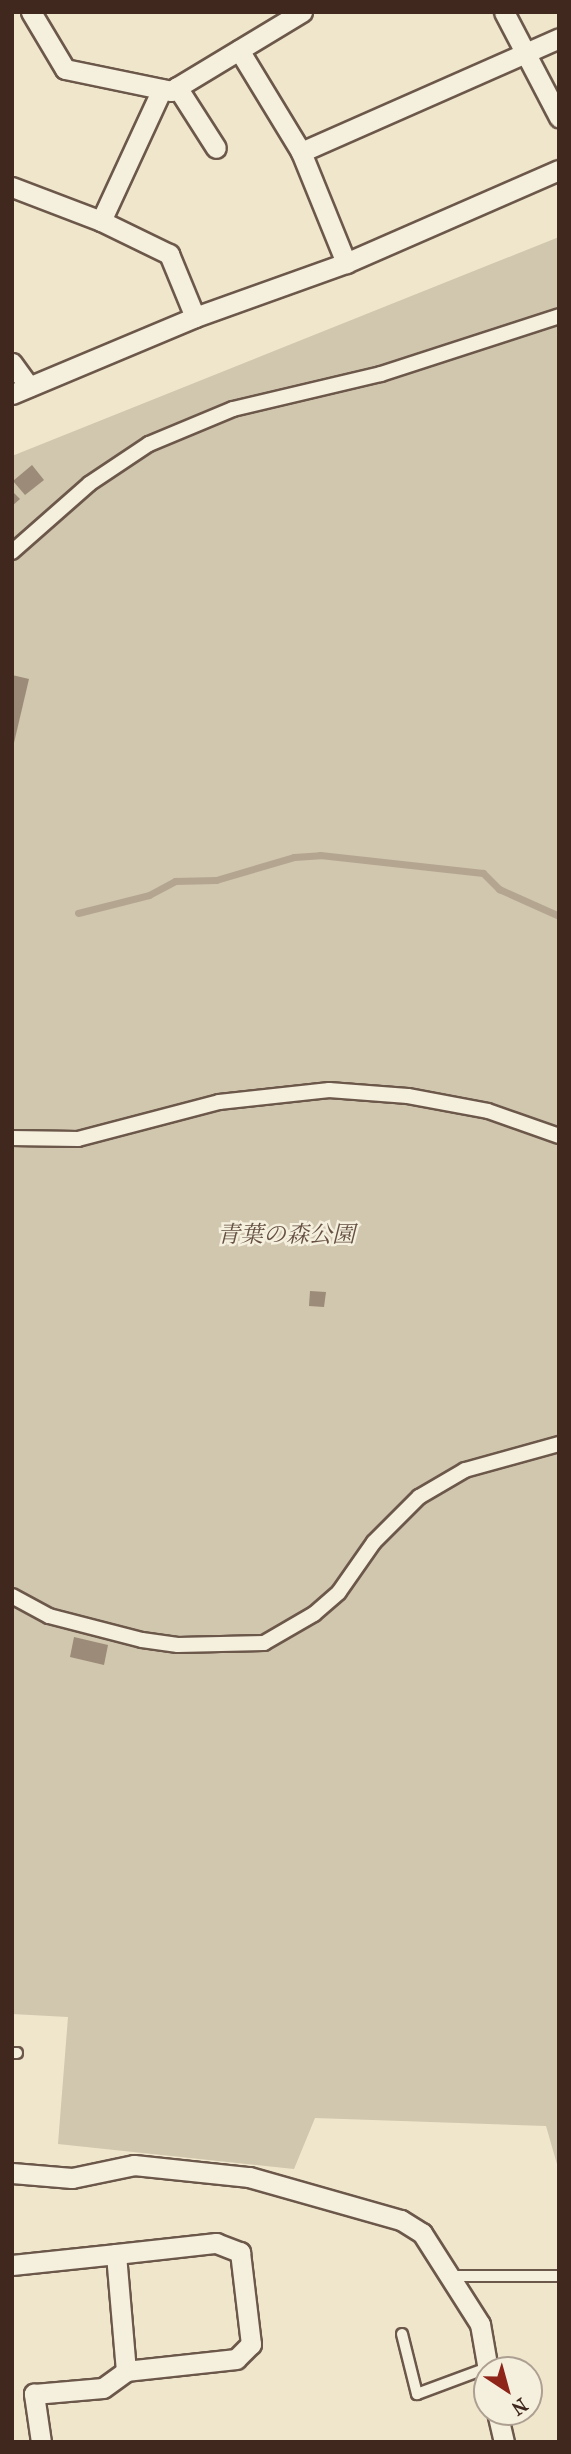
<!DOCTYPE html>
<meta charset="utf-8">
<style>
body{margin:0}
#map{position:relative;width:571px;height:2454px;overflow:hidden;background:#efe6cc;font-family:"IM FELL French Canon","Noto Serif JP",serif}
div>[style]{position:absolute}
.green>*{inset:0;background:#d1c6ae}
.stream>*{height:7px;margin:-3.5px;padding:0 3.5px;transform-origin:3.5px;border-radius:3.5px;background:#b4a591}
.building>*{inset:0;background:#9b8b78}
.roads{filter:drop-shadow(2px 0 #6c584a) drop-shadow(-2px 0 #6c584a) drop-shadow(0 2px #6c584a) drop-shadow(0 -2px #6c584a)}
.service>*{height:10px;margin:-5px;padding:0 5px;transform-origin:5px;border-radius:5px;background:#f5efde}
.pedestrian>*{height:14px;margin:-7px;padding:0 7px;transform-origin:7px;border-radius:7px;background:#f5efde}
.minor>*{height:19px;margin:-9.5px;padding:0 9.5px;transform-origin:9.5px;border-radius:9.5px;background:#f5efde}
span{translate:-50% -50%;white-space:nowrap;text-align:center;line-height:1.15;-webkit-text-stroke:5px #f5efde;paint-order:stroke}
.park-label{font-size:23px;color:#655042;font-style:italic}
.frame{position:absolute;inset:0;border:14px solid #41281e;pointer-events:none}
.north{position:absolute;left:473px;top:2356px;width:70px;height:70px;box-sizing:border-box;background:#f5efde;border:2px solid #ad9f91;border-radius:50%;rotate:144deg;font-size:19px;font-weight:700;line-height:28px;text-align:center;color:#41281e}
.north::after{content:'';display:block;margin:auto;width:24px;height:32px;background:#8f2418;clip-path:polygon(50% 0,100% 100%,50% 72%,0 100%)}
</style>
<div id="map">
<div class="green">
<i style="clip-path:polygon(559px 237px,559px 2171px,546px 2126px,315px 2118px,294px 2169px,58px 2144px,68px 2017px,12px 2014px,12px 456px)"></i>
</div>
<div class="stream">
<i style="left:78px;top:913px;width:73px;rotate:-14.2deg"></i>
<i style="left:149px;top:895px;width:30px;rotate:-28deg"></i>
<i style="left:175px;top:881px;width:41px;rotate:-1.4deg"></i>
<i style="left:216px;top:880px;width:81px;rotate:-16.4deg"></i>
<i style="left:294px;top:857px;width:26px;rotate:-4deg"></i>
<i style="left:320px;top:855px;width:164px;rotate:6.3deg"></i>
<i style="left:483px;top:873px;width:23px;rotate:45deg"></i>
<i style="left:499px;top:889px;width:66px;rotate:24.2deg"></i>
</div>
<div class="building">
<i style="clip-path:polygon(32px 465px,44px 480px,25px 495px,13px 481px)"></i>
<i style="clip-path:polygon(12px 491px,20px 499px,12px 506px)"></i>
<i style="clip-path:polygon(12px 675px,29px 679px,13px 747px,12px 747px)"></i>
<i style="clip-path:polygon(310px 1291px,326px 1292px,324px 1307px,309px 1306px)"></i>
<i style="clip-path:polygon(74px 1637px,108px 1645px,104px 1665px,70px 1657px)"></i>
</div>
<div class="roads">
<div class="service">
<i style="left:12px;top:2053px;width:5px"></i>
<i style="left:451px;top:2276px;width:108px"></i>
<i style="left:402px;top:2334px;width:62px;rotate:76deg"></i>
<i style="left:417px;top:2394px;width:75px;rotate:-20.4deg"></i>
</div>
<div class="pedestrian">
<i style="left:12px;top:552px;width:103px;rotate:-41.4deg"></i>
<i style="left:89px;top:484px;width:72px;rotate:-33.7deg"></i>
<i style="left:149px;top:444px;width:91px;rotate:-22.6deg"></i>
<i style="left:233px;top:409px;width:152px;rotate:-13.3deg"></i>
<i style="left:381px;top:374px;width:187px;rotate:-18deg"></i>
<i style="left:12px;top:1138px;width:66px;rotate:0.9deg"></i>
<i style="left:78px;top:1139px;width:146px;rotate:-14.7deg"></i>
<i style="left:219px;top:1102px;width:111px;rotate:-6.2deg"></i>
<i style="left:329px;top:1090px;width:79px;rotate:4.3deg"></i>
<i style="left:408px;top:1096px;width:81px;rotate:10.6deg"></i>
<i style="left:488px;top:1111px;width:75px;rotate:19.4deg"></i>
<i style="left:12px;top:1596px;width:42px;rotate:28.4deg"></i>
<i style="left:49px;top:1616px;width:96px;rotate:14.5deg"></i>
<i style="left:142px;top:1640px;width:36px;rotate:8deg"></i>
<i style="left:178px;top:1645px;width:86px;rotate:-1.3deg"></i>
<i style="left:264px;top:1643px;width:58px;rotate:-30.1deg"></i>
<i style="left:314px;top:1614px;width:33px;rotate:-41deg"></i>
<i style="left:339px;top:1592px;width:61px;rotate:-55deg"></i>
<i style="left:374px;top:1542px;width:64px;rotate:-45deg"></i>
<i style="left:419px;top:1497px;width:53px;rotate:-30.4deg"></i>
<i style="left:465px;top:1470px;width:98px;rotate:-15.5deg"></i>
</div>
<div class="minor">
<i style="left:31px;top:12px;width:66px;rotate:59.2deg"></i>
<i style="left:65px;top:69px;width:108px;rotate:11.7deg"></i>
<i style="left:171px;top:91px;width:153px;rotate:-31.1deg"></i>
<i style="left:504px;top:12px;width:119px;rotate:62.4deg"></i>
<i style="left:239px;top:50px;width:119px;rotate:58.7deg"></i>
<i style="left:301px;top:152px;width:120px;rotate:67.9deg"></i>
<i style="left:177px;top:87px;width:72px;rotate:57.4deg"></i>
<i style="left:301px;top:152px;width:282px;rotate:-23.8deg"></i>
<i style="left:12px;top:187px;width:95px;rotate:20.9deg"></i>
<i style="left:101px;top:221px;width:76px;rotate:25.9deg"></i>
<i style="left:169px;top:254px;width:68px;rotate:67.6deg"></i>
<i style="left:101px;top:221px;width:145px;rotate:-65.2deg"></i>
<i style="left:12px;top:363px;width:29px;rotate:54deg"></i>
<i style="left:12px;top:394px;width:199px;rotate:-22.8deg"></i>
<i style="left:195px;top:317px;width:160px;rotate:-19.7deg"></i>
<i style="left:346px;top:263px;width:232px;rotate:-23.6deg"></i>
<i style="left:12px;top:2173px;width:60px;rotate:4.8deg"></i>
<i style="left:72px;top:2178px;width:63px;rotate:-11.8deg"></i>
<i style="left:134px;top:2165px;width:116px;rotate:6deg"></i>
<i style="left:249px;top:2177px;width:158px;rotate:15.8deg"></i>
<i style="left:401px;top:2220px;width:25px;rotate:32deg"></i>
<i style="left:422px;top:2233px;width:108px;rotate:57.5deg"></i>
<i style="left:480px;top:2324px;width:47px;rotate:80.1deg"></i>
<i style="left:12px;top:2265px;width:105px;rotate:-6deg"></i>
<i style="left:116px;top:2254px;width:101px;rotate:-6.3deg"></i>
<i style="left:216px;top:2243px;width:26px;rotate:21deg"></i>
<i style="left:240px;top:2252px;width:93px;rotate:83.2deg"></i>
<i style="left:251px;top:2344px;width:21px;rotate:135deg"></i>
<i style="left:236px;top:2359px;width:111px;rotate:173.8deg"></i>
<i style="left:126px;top:2371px;width:117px;rotate:-94.9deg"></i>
<i style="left:497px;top:2412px;width:31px;rotate:77deg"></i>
<i style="left:41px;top:2442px;width:49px;rotate:-98.3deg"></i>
<i style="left:34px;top:2394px;width:69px;rotate:-5deg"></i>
<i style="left:103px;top:2388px;width:29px;rotate:-36deg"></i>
</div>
</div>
<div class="park-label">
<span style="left:286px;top:1235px">青葉の森公園</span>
</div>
<div class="frame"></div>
<div class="north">N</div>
</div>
